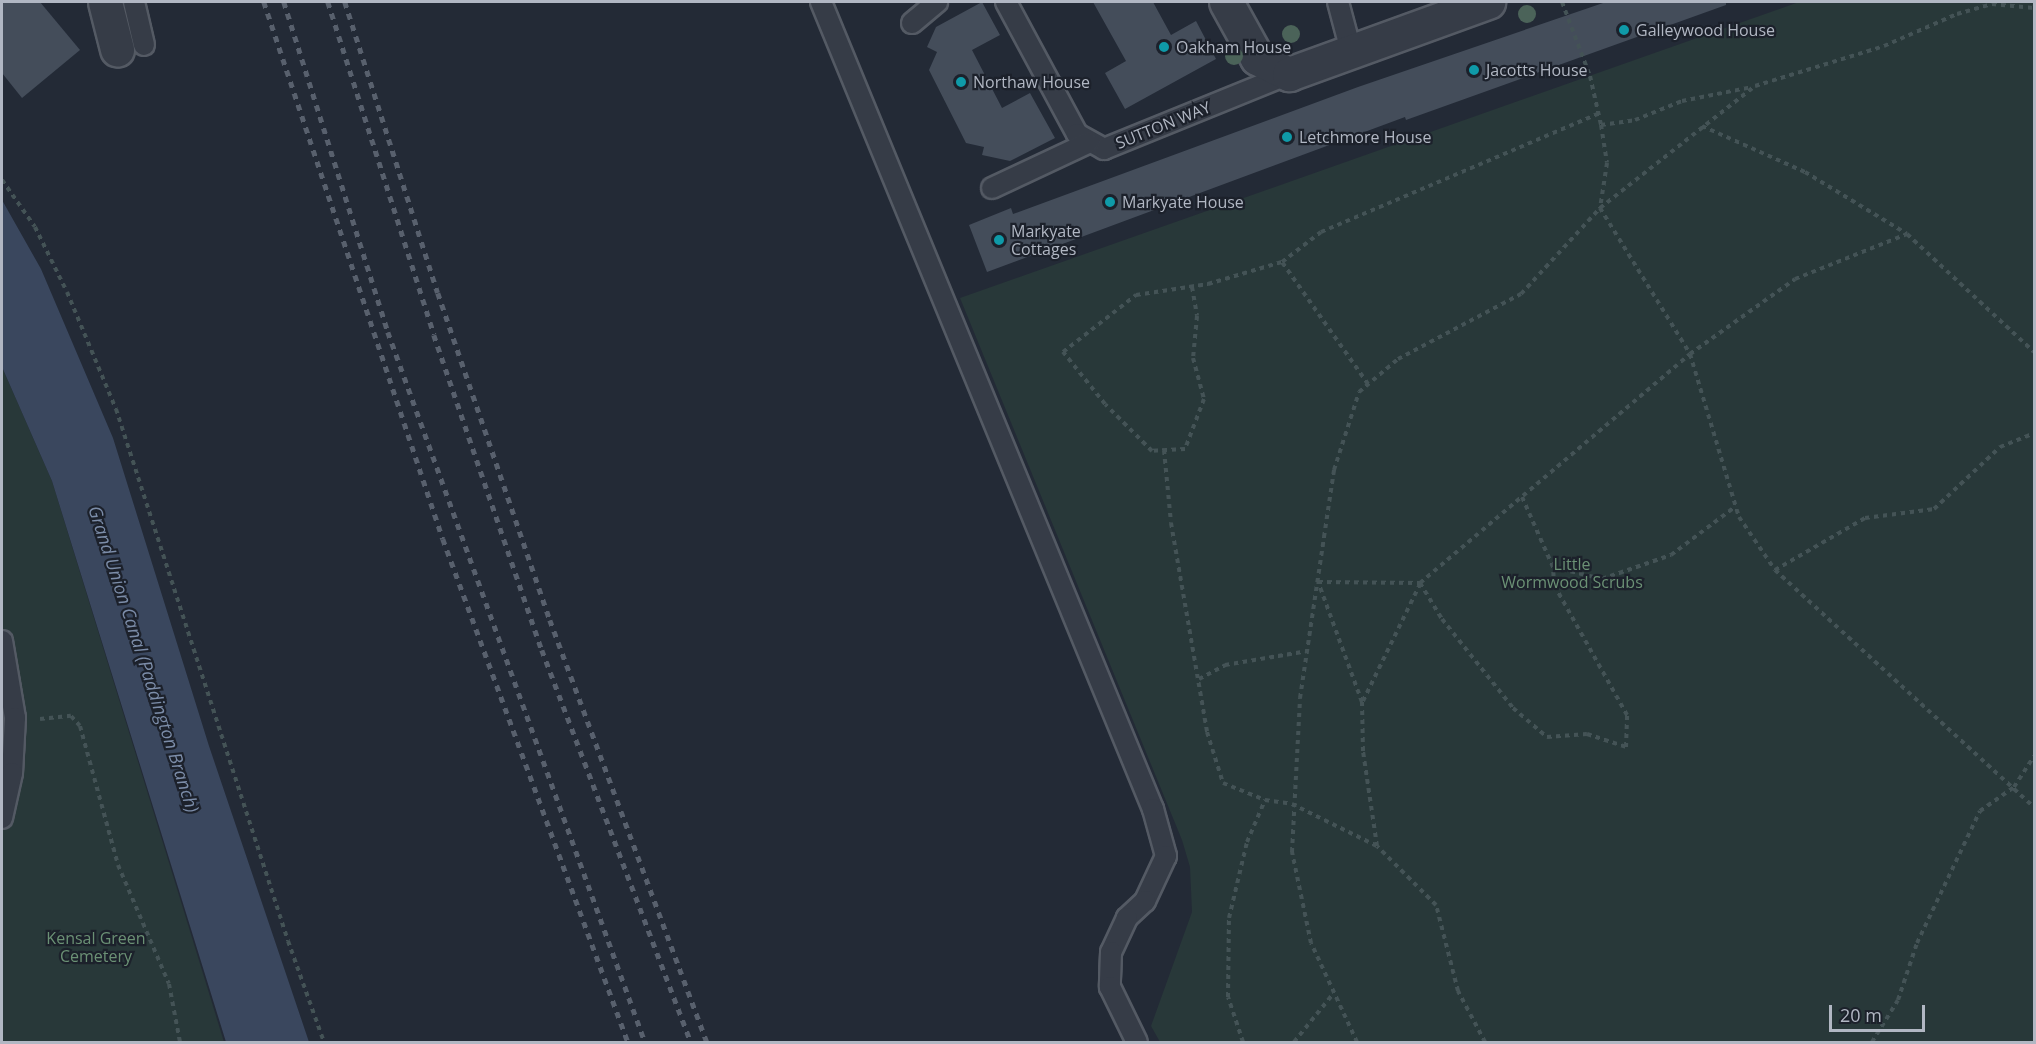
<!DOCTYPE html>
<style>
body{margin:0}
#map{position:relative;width:2036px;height:1044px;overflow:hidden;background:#232a36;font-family:"Open Sans",sans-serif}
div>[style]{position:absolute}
.green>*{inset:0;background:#283839}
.water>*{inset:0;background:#3a475e}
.building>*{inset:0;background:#444d5a}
.path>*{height:4px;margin-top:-2px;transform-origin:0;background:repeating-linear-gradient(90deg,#445356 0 4.5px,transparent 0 9px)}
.roads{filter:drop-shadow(2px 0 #545a64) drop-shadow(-2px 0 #545a64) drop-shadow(0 2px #545a64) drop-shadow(0 -2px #545a64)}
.lane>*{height:20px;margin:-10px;padding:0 10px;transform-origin:10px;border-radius:10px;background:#363c47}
.street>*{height:33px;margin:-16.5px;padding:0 16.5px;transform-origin:16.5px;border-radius:16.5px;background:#363c47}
.rail>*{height:4.5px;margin-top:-2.25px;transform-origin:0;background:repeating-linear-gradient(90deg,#58606d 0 6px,transparent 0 12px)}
.trees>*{width:18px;height:18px;margin:-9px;border-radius:50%;background:#4b6359}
.dots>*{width:16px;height:16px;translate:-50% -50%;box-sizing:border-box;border:3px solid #1c212b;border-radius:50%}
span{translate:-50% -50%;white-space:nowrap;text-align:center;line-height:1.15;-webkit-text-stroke:4.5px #1c212b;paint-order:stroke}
.poi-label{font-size:16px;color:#b1b7c3}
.left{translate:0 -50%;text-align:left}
.street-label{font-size:16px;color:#b1b7c3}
.park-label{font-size:16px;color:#6b9175}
.water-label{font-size:18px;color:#7c8da9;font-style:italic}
.frame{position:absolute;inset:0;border:3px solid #b1b7c3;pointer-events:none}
.scale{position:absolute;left:1829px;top:1005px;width:96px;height:27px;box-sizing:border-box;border:3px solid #b1b7c3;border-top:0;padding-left:8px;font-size:18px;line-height:21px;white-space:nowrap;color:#b1b7c3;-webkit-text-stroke:4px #1c212b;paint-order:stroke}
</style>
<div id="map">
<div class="green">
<i style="clip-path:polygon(1799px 2px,2034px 2px,2034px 1042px,1160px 1042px,1151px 1026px,1192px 912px,1190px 867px,1182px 840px,960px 298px)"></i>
<i style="clip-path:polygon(2px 367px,52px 481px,224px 1042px,2px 1042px)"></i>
</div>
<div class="water">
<i style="clip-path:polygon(2px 200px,41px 269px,113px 438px,209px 746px,309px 1042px,226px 1042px,52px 481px,2px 367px)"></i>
</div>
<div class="building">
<i style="clip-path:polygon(2px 2px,40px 2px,80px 50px,22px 98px,2px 73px)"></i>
<i style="clip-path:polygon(982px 2px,1000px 35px,972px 50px,1002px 108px,1030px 93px,1055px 138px,1010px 161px,982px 155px,984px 147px,966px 143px,929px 70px,937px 52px,927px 47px,936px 27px)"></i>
<i style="clip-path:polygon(1093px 2px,1153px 2px,1171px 35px,1196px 21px,1216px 59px,1125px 109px,1105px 73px,1126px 61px)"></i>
<i style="clip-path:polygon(1606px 2px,1726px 2px,1726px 5px,1406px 120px,1405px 117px,987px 272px,969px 225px,1011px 208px,1013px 214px,1358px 87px)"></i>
</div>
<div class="path">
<i style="left:1562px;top:2px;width:79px;rotate:69.3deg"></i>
<i style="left:1590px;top:76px;width:50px;rotate:77.3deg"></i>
<i style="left:1601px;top:125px;width:38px;rotate:81deg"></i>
<i style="left:1607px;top:163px;width:46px;rotate:98.8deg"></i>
<i style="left:1600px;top:208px;width:172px;rotate:58.3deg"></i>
<i style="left:1690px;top:354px;width:170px;rotate:73.3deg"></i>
<i style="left:1739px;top:517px;width:64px;rotate:55.8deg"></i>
<i style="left:1775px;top:570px;width:351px;rotate:42.5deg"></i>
<i style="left:1601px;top:125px;width:34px;rotate:-8deg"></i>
<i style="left:1635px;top:120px;width:51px;rotate:-22deg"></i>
<i style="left:1682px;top:101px;width:71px;rotate:-11.3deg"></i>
<i style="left:1702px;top:126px;width:113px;rotate:24.1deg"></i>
<i style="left:1805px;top:172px;width:119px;rotate:31.3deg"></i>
<i style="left:1907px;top:234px;width:173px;rotate:42.9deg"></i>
<i style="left:2px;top:180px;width:57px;rotate:54.9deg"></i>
<i style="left:35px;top:227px;width:72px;rotate:63.8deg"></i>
<i style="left:67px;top:292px;width:127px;rotate:67.3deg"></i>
<i style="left:116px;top:409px;width:559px;rotate:72.08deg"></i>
<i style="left:288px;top:941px;width:107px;rotate:70.4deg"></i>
<i style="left:1192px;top:287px;width:29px;rotate:80deg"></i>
<i style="left:1197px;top:316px;width:42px;rotate:95.4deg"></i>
<i style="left:1193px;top:358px;width:42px;rotate:75deg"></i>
<i style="left:1204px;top:399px;width:53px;rotate:110.8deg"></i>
<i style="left:1185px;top:449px;width:33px;rotate:177deg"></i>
<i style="left:1152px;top:451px;width:66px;rotate:-135deg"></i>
<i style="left:1105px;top:404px;width:67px;rotate:-128.9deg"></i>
<i style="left:1063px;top:352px;width:93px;rotate:-38deg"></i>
<i style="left:1136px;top:295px;width:73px;rotate:-8.7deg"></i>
<i style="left:1208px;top:284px;width:77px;rotate:-16.6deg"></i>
<i style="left:1368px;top:384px;width:149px;rotate:-125.2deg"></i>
<i style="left:1282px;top:262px;width:49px;rotate:-37.6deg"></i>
<i style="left:1321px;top:232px;width:301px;rotate:-23.1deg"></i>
<i style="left:1164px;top:450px;width:73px;rotate:84.5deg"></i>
<i style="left:1171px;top:523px;width:212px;rotate:80.2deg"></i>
<i style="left:1207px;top:732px;width:53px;rotate:72.6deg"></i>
<i style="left:1223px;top:783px;width:45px;rotate:22deg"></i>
<i style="left:1522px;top:497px;width:77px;rotate:66.1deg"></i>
<i style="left:1553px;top:567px;width:50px;rotate:13.8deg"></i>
<i style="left:1602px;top:579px;width:73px;rotate:-19.2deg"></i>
<i style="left:1671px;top:555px;width:81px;rotate:-37deg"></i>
<i style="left:1775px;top:570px;width:104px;rotate:-30deg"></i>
<i style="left:1865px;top:518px;width:70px;rotate:-7.4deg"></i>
<i style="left:1934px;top:509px;width:91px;rotate:-43.2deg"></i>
<i style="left:2000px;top:447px;width:37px;rotate:-22deg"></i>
<i style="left:1420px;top:583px;width:42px;rotate:58.6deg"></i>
<i style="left:1442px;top:619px;width:114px;rotate:51.4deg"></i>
<i style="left:1513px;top:708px;width:45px;rotate:40.5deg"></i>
<i style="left:1547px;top:737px;width:40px;rotate:-4.3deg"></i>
<i style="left:1587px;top:734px;width:41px;rotate:18.4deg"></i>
<i style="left:1626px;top:747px;width:32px;rotate:-88deg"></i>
<i style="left:1627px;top:715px;width:149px;rotate:-119.3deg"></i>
<i style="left:1554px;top:585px;width:18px;rotate:-93deg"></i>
<i style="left:1199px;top:679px;width:30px;rotate:-28deg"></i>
<i style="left:1225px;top:665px;width:84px;rotate:-9.6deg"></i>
<i style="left:1363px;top:701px;width:130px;rotate:-64deg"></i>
<i style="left:40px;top:719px;width:31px;rotate:-6deg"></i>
<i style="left:71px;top:716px;width:13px;rotate:48deg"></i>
<i style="left:80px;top:726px;width:144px;rotate:74.7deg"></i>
<i style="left:118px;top:865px;width:129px;rotate:66.8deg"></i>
<i style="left:169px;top:984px;width:59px;rotate:79.3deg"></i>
<i style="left:1243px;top:1042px;width:47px;rotate:-108.4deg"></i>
<i style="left:1228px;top:997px;width:79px;rotate:-89.3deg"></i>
<i style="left:1229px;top:918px;width:78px;rotate:-76.7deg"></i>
<i style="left:1247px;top:842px;width:46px;rotate:-66.8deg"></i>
<i style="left:1265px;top:800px;width:27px;rotate:8deg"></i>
<i style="left:1292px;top:804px;width:95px;rotate:26.3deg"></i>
<i style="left:1294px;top:1042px;width:62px;rotate:-50.9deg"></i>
<i style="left:1357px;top:1042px;width:109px;rotate:-114.9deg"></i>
<i style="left:1311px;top:943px;width:93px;rotate:-101.8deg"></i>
<i style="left:1292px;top:852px;width:154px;rotate:-87deg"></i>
<i style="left:1300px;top:698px;width:163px;rotate:-81.5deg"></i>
<i style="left:1324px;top:537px;width:68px;rotate:-81.5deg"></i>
<i style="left:1334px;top:470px;width:82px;rotate:-72.2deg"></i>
<i style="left:1359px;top:392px;width:51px;rotate:-40.2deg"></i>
<i style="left:1398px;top:359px;width:139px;rotate:-27.9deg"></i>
<i style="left:1521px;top:294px;width:117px;rotate:-47.4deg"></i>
<i style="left:1600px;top:208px;width:197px;rotate:-38.2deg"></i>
<i style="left:1755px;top:86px;width:135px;rotate:-17.2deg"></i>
<i style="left:1884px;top:46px;width:80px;rotate:-23.7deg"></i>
<i style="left:1957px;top:14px;width:36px;rotate:-16deg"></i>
<i style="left:1992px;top:4px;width:42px;rotate:5.4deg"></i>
<i style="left:1485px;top:1042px;width:58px;rotate:-117.9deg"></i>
<i style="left:1458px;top:991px;width:89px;rotate:-104.3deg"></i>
<i style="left:1436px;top:905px;width:83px;rotate:-135deg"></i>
<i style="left:1377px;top:846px;width:96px;rotate:-98.4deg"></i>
<i style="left:1363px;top:751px;width:49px;rotate:-91.2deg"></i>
<i style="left:1362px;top:702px;width:128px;rotate:-110.1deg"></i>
<i style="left:1318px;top:582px;width:102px;rotate:0.6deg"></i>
<i style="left:1420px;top:583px;width:354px;rotate:-40.3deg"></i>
<i style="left:1690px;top:354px;width:129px;rotate:-35.5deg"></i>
<i style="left:1795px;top:279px;width:121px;rotate:-21.9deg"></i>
<i style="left:1872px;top:1042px;width:49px;rotate:-58.2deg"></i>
<i style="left:1898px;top:1000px;width:60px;rotate:-71.6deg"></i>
<i style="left:1917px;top:943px;width:146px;rotate:-64.5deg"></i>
<i style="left:1980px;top:811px;width:42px;rotate:-35.2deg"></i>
<i style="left:2014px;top:787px;width:37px;rotate:-57deg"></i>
</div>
<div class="roads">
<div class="lane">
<i style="left:134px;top:2px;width:44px;rotate:76.9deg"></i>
<i style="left:821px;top:2px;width:873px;rotate:67.64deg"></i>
<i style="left:1153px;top:809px;width:49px;rotate:74.5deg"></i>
<i style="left:1166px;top:856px;width:50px;rotate:115deg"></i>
<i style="left:1145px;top:901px;width:25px;rotate:137deg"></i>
<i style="left:1127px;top:918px;width:38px;rotate:115deg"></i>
<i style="left:1111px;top:952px;width:35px;rotate:92deg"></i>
<i style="left:1110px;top:987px;width:61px;rotate:63.9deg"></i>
<i style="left:1006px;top:2px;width:150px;rotate:61.7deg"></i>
<i style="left:1077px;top:134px;width:31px;rotate:29deg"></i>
<i style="left:1104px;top:149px;width:200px;rotate:-22.1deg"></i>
<i style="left:1338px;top:2px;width:51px;rotate:75.1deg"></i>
<i style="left:912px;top:23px;width:33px;rotate:-40deg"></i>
<i style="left:992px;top:188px;width:106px;rotate:-25.1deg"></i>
<i style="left:2px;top:641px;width:78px;rotate:80.4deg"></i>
<i style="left:15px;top:718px;width:55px;rotate:93.1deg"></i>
<i style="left:12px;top:773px;width:46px;rotate:102.5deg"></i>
</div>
<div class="street">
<i style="left:105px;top:2px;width:49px;rotate:75.7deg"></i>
<i style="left:1226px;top:2px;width:64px;rotate:61deg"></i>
<i style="left:1257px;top:58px;width:36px;rotate:27deg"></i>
<i style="left:1289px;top:74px;width:212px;rotate:-19.9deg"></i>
</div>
</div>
<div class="rail">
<i style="left:264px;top:2px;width:566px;rotate:71.57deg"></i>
<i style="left:443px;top:539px;width:536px;rotate:69.81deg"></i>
<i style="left:284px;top:2px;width:346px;rotate:72.5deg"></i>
<i style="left:388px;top:332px;width:755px;rotate:70.1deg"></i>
<i style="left:328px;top:2px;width:349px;rotate:72.3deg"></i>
<i style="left:434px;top:335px;width:333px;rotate:71.1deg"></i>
<i style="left:542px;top:650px;width:419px;rotate:69.2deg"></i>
<i style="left:345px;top:2px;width:305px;rotate:72.3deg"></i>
<i style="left:438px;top:293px;width:346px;rotate:71.1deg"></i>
<i style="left:550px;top:620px;width:450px;rotate:69.6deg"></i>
</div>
<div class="trees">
<i style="left:1527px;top:14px"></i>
<i style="left:1291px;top:34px"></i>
<i style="left:1234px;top:56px"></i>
</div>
<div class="dots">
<i style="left:1624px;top:30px;background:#0f9aa8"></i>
<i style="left:1164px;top:47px;background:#0f9aa8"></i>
<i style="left:1474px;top:70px;background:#0f9aa8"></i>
<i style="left:961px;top:82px;background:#0f9aa8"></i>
<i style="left:1287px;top:137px;background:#0f9aa8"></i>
<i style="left:1110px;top:202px;background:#0f9aa8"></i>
<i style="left:999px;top:240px;background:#0f9aa8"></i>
</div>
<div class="poi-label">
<span class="left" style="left:1636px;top:30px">Galleywood House</span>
<span class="left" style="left:1176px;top:47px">Oakham House</span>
<span class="left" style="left:1486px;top:70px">Jacotts House</span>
<span class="left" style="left:973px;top:82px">Northaw House</span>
<span class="left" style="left:1299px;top:137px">Letchmore House</span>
<span class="left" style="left:1122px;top:202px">Markyate House</span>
<span class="left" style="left:1011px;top:240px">Markyate<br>Cottages</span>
</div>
<div class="street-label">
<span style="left:1163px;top:125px;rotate:-22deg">SUTTON WAY</span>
</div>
<div class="park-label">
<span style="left:1572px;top:573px">Little<br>Wormwood Scrubs</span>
<span style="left:96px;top:947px">Kensal Green<br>Cemetery</span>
</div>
<div class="water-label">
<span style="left:144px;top:659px;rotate:72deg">Grand Union Canal (Paddington Branch)</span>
</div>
<div class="frame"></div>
<div class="scale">20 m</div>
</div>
